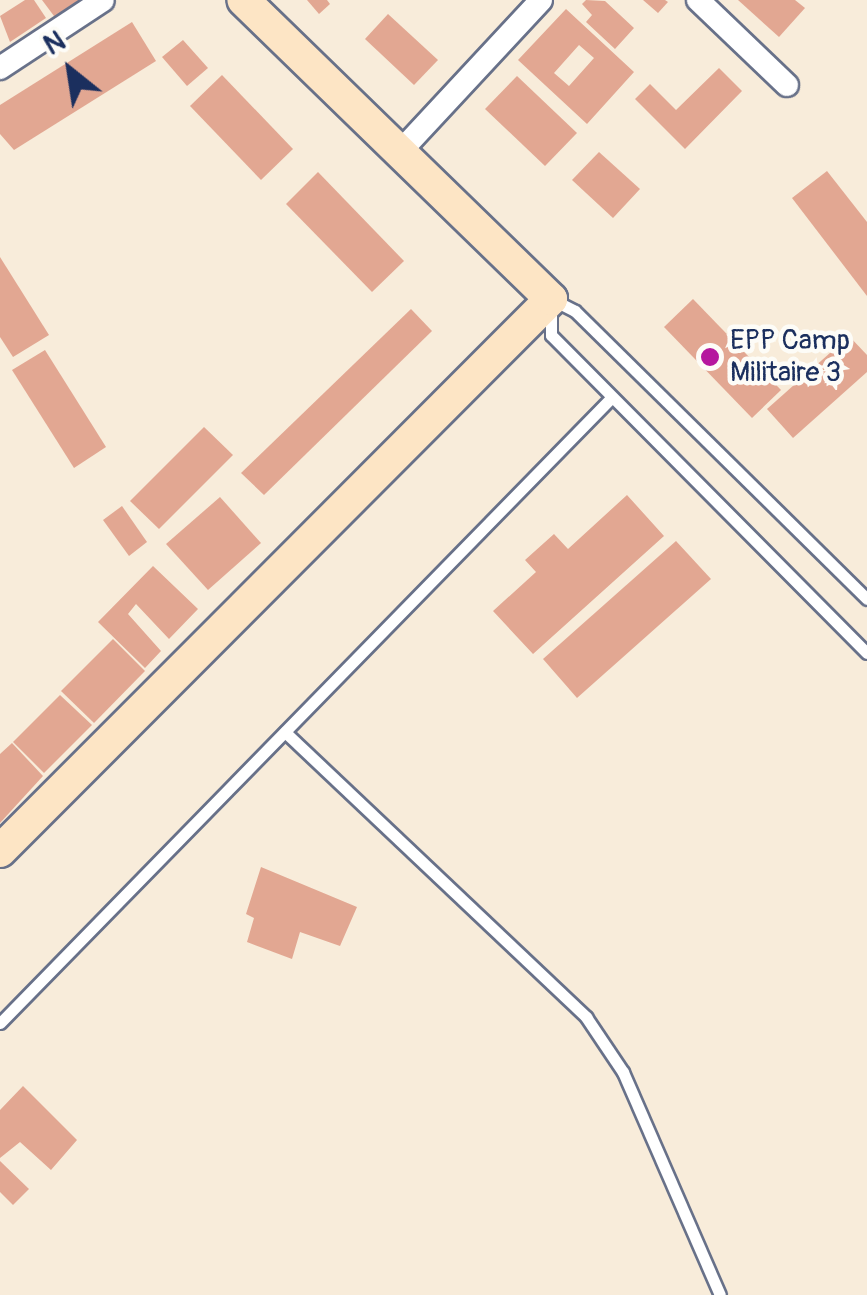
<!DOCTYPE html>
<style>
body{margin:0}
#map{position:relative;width:867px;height:1295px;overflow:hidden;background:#f8ecda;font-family:Pangolin,sans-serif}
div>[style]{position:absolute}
.building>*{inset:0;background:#e2a792}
.roads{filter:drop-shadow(2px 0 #687189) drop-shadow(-2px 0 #687189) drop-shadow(0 2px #687189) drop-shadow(0 -2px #687189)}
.lane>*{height:11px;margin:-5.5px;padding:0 5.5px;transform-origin:5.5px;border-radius:5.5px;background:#fff}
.street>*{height:22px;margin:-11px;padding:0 11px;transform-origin:11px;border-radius:11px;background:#fff}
.secondary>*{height:32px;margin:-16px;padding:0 16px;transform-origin:16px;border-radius:16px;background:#fde5c5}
.dots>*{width:28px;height:28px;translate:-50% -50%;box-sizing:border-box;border:5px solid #fdfcf7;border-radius:50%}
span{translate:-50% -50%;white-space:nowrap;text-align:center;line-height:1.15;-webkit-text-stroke:9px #fdfcf7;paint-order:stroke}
.poi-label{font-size:28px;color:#1b2f5e}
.left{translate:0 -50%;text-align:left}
.north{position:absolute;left:20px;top:20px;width:100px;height:100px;-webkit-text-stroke:8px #fdfcf7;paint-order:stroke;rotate:330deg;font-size:28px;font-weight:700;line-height:40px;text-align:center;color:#1b2f5e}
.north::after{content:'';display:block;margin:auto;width:35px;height:45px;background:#1b2f5e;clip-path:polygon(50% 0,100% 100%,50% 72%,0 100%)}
</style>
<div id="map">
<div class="building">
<i style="clip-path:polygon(25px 0,34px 0,46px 18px,10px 42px,0 16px)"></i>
<i style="clip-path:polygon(42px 0,83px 0,57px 20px)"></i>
<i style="clip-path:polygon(307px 0,327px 0,330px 4px,319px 14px)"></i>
<i style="clip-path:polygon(586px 0,605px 1px,634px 28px,615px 49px,586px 22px,592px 15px,582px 4px)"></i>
<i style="clip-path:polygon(643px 0,665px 0,668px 2px,658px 13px)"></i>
<i style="clip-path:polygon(738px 0,795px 0,805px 8px,779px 37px)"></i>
<i style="clip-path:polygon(evenodd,566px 9px,634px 72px,587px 124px,518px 60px,566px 9px,579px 45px,594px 58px,569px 86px,554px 73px,579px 45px)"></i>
<i style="clip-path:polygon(388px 14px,438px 60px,414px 85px,365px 39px)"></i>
<i style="clip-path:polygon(132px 22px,156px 61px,14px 150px,0 134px,0 105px)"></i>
<i style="clip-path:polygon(183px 40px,208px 68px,187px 86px,162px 57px)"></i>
<i style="clip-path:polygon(719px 68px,742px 91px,685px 149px,635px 99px,650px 84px,676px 110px)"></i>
<i style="clip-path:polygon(222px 75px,293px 149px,261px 180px,190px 106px)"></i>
<i style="clip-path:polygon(517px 76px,577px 133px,545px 166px,485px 109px)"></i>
<i style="clip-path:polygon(599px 152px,640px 189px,613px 218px,572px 180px)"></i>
<i style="clip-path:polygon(827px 171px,867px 222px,867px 296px,792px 198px)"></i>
<i style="clip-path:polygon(318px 172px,404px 261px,372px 292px,286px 204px)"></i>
<i style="clip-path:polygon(0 257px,49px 335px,13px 357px,0 337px)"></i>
<i style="clip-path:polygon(693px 299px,781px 390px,752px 418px,664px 327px)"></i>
<i style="clip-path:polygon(411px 309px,432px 331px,264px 495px,241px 473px)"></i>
<i style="clip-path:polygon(849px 336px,867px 355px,867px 372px,793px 438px,767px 409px)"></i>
<i style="clip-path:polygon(45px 350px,106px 447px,74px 468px,12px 370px)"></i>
<i style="clip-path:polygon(204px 427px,233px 455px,159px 529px,130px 501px)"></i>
<i style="clip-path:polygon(627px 495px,664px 536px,533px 654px,493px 611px,536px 572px,525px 560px,554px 534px,568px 549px)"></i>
<i style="clip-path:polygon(220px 497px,261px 543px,208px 590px,166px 544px)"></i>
<i style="clip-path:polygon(122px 506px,147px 542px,129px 556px,103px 520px)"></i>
<i style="clip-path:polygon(676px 541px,711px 579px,577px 698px,543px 659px)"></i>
<i style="clip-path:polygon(153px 566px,198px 609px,169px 639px,136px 604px,128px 614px,161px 651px,145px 668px,98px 622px)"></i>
<i style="clip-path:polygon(113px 639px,145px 671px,94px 723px,61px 691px)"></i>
<i style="clip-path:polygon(60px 695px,92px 725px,44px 773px,13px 742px)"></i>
<i style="clip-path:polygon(12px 743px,43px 776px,0 823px,0 754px)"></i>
<i style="clip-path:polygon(261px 867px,357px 907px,340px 946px,300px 932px,292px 959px,247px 942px,254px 918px,246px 914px)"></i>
<i style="clip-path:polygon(23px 1086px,77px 1140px,51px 1170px,20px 1142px,0 1158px,0 1110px)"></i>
<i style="clip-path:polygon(0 1161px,29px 1189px,13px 1205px,0 1192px)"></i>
</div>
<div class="roads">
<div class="lane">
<i style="left:867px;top:599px;width:410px;rotate:-135.4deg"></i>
<i style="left:575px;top:311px;width:27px;rotate:-153deg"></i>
<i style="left:551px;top:299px;width:36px;rotate:90deg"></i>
<i style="left:551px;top:335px;width:448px;rotate:45.2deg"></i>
<i style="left:285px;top:732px;width:415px;rotate:43.4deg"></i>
<i style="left:586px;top:1017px;width:66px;rotate:56.1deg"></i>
<i style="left:623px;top:1072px;width:243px;rotate:66.5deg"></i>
<i style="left:0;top:1023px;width:875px;rotate:-45.65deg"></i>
</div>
<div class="street">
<i style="left:698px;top:0;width:123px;rotate:43.7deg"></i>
<i style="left:0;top:68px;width:123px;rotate:-33.4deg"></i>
<i style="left:398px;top:154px;width:210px;rotate:-47.1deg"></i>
</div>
<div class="secondary">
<i style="left:0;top:851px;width:780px;rotate:-45.05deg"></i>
<i style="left:551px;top:299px;width:429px;rotate:-135.8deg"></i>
</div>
</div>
<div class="dots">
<i style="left:710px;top:357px;background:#b5179e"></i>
</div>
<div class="poi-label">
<span class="left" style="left:730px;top:357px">EPP Camp<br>Militaire 3</span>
</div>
<div class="north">N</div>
</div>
